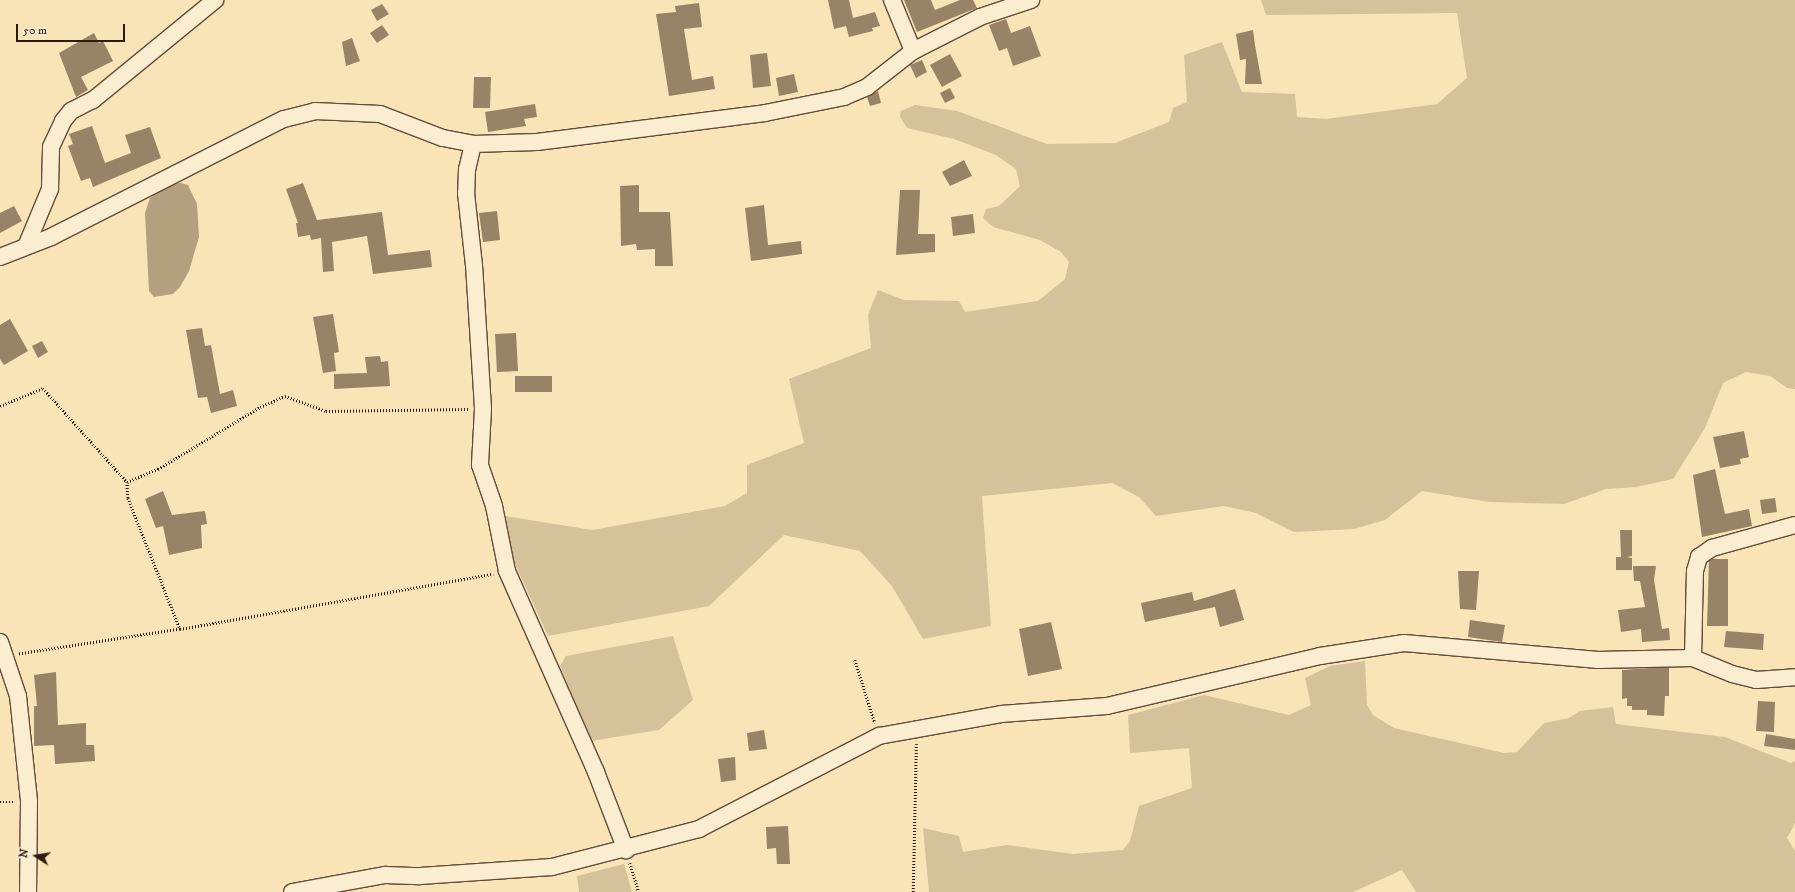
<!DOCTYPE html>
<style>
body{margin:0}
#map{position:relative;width:1795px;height:892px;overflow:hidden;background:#f8e4b6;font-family:"IM FELL DW Pica",serif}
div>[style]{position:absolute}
.green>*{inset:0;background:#d6c29a}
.water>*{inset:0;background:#b49f7e}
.building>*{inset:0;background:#988367}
.path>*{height:2.5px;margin-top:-1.25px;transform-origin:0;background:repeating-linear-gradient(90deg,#2f1a11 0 1px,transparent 0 3px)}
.roads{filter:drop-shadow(1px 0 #614c3a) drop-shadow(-1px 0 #614c3a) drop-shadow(0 1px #614c3a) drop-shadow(0 -1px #614c3a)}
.street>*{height:16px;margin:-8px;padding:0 8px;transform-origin:8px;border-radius:8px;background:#faedd0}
span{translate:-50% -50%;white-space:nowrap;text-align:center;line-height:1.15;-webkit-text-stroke:3px #faedd0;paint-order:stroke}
.north{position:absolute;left:16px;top:836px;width:40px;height:40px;-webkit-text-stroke:3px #faedd0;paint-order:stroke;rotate:282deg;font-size:11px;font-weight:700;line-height:16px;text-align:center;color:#2f1a11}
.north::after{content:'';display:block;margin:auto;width:14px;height:18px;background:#2f1a11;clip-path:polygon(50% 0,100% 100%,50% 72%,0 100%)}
.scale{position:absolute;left:16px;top:24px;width:109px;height:18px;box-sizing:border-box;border:2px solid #2f1a11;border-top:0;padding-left:5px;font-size:12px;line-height:14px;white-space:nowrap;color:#2f1a11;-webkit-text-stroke:3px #faedd0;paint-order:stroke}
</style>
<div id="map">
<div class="green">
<i style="clip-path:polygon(1261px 0,1795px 0,1795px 389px,1787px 388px,1770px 376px,1746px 372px,1723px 383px,1705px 428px,1673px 479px,1636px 487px,1606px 489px,1564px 504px,1489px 502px,1422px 491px,1385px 520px,1354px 529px,1294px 532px,1256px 513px,1224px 506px,1156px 516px,1139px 497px,1112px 483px,982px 496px,991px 626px,923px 639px,892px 586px,860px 551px,784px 535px,709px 606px,548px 636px,499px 529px,505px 516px,592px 530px,725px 506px,747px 493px,747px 465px,804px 443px,789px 379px,871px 348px,868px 315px,878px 290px,904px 300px,959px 301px,965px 312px,1038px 301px,1065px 279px,1069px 262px,1061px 252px,1040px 240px,993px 227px,983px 218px,986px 209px,999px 206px,1020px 186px,1016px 169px,996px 155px,954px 139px,907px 128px,900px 117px,901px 111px,915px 105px,957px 111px,1047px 144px,1115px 143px,1169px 122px,1173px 108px,1187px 102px,1184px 55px,1222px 42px,1242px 92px,1295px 94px,1297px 117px,1326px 119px,1437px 104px,1467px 78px,1457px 13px,1266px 15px)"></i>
<i style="clip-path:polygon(673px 636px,693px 700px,659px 730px,591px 741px,560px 666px,566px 656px)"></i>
<i style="clip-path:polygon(1365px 661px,1367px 705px,1373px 715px,1394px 728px,1504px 753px,1517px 752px,1544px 723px,1569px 718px,1580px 711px,1613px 707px,1616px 724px,1725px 737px,1791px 763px,1795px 761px,1795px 823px,1787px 838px,1795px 851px,1795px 892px,1416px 892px,1402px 870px,1353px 892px,929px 892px,923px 828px,959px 836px,963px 852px,1007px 845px,1073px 854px,1123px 850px,1130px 841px,1139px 806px,1192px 788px,1189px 748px,1130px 753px,1128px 715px,1204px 695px,1289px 715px,1311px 705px,1305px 678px,1330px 666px)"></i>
<i style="clip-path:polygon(624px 864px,632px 892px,579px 892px,577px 876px)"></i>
</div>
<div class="water">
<i style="clip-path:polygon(181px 183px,188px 185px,197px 204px,199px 237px,189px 271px,180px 287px,173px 294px,154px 297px,149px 291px,145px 213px,150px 198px,170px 184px)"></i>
</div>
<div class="building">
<i style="clip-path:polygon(828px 0,849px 0,853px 18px,875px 12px,880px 26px,872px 28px,873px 31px,849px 37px,846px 26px,834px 29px)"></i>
<i style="clip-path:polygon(904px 0,931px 0,935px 10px,960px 0,973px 0,977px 8px,917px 32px)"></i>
<i style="clip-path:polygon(699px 3px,702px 27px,684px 29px,692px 80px,713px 76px,715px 89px,669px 96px,656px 14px,676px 12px,675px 6px)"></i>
<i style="clip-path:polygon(382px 4px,389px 14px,377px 21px,371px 10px)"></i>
<i style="clip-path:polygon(1006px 19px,1011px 33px,1030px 26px,1041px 56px,1013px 66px,1007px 48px,999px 51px,989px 25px)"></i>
<i style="clip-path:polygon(382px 25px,389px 35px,377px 43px,370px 33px)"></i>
<i style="clip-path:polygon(1253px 30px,1255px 45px,1262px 84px,1245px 84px,1246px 59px,1240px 60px,1236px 34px)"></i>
<i style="clip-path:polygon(94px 33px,99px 43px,103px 41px,113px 61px,81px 77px,88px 90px,76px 97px,59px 53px)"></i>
<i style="clip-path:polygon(352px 38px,360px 61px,346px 66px,342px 42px)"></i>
<i style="clip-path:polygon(767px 53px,771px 86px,753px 88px,750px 55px)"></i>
<i style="clip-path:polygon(950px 54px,962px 76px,942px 87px,930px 65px)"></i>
<i style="clip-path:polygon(922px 60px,927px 72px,916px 78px,910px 65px)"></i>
<i style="clip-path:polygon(794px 74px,798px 92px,779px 96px,776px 78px)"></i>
<i style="clip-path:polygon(474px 77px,491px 77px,490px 108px,473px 108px)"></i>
<i style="clip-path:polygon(950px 88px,955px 98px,945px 103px,940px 93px)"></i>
<i style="clip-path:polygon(878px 91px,881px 103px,870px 106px,867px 97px)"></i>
<i style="clip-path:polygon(535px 104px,537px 117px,524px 119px,526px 126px,488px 132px,485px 112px)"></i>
<i style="clip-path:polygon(92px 126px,105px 163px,131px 153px,125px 135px,150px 127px,161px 158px,93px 187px,90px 178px,81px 181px,68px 146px,73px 144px,69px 134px)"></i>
<i style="clip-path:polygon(964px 160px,972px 176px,950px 186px,942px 172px)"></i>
<i style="clip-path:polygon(303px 183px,317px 220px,382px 212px,388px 255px,430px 250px,432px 267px,373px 274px,367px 236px,332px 242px,334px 271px,323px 272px,321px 238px,311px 240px,310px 235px,298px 237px,296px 223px,298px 223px,286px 189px)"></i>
<i style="clip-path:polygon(639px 185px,639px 212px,670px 212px,673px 266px,655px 266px,655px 249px,637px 250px,636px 244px,621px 246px,620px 186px)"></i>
<i style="clip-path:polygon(900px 190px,920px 190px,918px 234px,935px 234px,935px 252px,896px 255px)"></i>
<i style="clip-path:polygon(764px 205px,768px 245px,801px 241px,802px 254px,751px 261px,745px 208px)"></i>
<i style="clip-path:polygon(14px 206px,22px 221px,0 233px,0 213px)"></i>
<i style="clip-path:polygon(497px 211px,500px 240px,483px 242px,479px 213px)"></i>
<i style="clip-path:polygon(973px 214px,975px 233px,953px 236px,951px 217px)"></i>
<i style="clip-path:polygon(333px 314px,339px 352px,334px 353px,336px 371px,323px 373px,313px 317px)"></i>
<i style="clip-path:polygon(10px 319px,28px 351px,4px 365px,0 359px,0 325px)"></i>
<i style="clip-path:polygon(202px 328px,205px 346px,211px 345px,220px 394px,233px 390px,237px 406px,211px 413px,207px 397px,198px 398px,186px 330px)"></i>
<i style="clip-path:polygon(516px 333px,518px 371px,497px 372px,495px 334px)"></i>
<i style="clip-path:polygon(42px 341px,48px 352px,38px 358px,32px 346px)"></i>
<i style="clip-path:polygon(380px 356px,381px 362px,388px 361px,390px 386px,334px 389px,334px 374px,367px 373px,365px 357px)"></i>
<i style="clip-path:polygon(515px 376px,552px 376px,552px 392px,515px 392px)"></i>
<i style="clip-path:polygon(1744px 431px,1749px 457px,1740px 459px,1741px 464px,1720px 468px,1713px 437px)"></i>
<i style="clip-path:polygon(1715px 469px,1725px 514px,1749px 509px,1752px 526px,1702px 537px,1693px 475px)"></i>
<i style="clip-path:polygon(163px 491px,172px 515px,205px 511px,207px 524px,201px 525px,202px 548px,169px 555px,163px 526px,156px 528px,145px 499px)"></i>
<i style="clip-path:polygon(1775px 498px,1777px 512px,1762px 514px,1760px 500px)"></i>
<i style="clip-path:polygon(1620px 530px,1632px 530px,1632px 556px,1627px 557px,1632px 558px,1632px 570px,1616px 570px,1616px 557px,1621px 557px)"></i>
<i style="clip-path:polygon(1712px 559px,1728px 559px,1728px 626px,1707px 626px,1709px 561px)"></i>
<i style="clip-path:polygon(1633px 566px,1656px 566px,1654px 580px,1662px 629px,1669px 628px,1670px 640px,1642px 642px,1641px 629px,1621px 632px,1618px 610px,1645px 607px,1640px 581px,1634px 581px)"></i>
<i style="clip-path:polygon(1458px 571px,1479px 571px,1476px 610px,1460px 609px)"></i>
<i style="clip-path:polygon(1235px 589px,1244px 620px,1220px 627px,1215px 607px,1145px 622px,1141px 603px,1192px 592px,1194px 601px)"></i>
<i style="clip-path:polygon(1470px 620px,1505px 625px,1502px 642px,1468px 637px)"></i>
<i style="clip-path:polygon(1051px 622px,1062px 669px,1028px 676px,1019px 629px)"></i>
<i style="clip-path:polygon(1726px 631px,1764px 634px,1763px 650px,1724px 647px)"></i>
<i style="clip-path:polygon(1649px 668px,1669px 668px,1669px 696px,1665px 696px,1664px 716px,1647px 715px,1647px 710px,1632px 710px,1632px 706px,1627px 706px,1627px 698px,1622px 699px,1622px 670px)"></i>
<i style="clip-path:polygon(56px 672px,58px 725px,86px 723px,86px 745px,94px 745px,95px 761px,55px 764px,54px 745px,34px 746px,34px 706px,37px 706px,34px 675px)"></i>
<i style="clip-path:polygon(1758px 701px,1775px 702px,1774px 732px,1756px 731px)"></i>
<i style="clip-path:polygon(764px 730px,767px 749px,749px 751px,747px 733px)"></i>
<i style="clip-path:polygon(1766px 734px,1795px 739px,1795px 750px,1764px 746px)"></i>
<i style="clip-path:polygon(735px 757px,736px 780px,721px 782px,718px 759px)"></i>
<i style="clip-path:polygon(788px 826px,790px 864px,777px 864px,776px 848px,767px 849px,766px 827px)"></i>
</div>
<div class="path">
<i style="left:0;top:406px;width:47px;rotate:-22.7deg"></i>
<i style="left:43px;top:388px;width:126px;rotate:48.2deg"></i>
<i style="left:127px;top:482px;width:16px;rotate:86deg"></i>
<i style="left:128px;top:498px;width:141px;rotate:68.3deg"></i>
<i style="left:180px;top:629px;width:163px;rotate:171.2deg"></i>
<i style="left:127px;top:482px;width:34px;rotate:-23deg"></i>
<i style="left:158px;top:469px;width:119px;rotate:-31.3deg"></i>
<i style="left:260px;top:407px;width:27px;rotate:-24deg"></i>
<i style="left:285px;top:396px;width:44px;rotate:20.1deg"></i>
<i style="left:326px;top:411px;width:142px;rotate:-0.8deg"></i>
<i style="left:180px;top:629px;width:318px;rotate:-10deg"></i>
<i style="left:855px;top:660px;width:66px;rotate:72.4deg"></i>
<i style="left:0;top:802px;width:14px"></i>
<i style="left:630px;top:863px;width:30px;rotate:73deg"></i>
<i style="left:913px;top:892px;width:148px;rotate:-88.8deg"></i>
</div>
<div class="roads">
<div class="street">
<i style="left:892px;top:0;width:55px;rotate:67.6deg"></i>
<i style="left:473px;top:144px;width:26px;rotate:103deg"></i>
<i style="left:467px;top:169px;width:24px;rotate:92deg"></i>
<i style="left:466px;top:193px;width:72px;rotate:83.7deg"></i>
<i style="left:474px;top:265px;width:144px;rotate:86.4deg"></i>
<i style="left:483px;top:409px;width:56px;rotate:93.1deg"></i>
<i style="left:480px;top:465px;width:43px;rotate:71.1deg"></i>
<i style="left:494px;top:506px;width:66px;rotate:78.7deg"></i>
<i style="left:507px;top:571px;width:220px;rotate:66.1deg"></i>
<i style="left:596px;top:772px;width:84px;rotate:69deg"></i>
<i style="left:27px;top:244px;width:60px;rotate:-67.3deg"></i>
<i style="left:50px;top:189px;width:42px;rotate:-88.6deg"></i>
<i style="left:51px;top:147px;width:29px;rotate:-65deg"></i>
<i style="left:63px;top:121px;width:13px;rotate:-51deg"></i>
<i style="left:71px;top:111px;width:25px;rotate:-27deg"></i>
<i style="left:93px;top:100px;width:158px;rotate:-39.3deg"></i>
<i style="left:0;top:257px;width:55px;rotate:-21.4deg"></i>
<i style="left:51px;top:237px;width:261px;rotate:-26.9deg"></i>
<i style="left:284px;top:119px;width:32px;rotate:-14deg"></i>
<i style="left:315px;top:111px;width:65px;rotate:2.6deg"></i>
<i style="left:380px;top:114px;width:67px;rotate:20.9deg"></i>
<i style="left:443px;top:138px;width:31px;rotate:11deg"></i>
<i style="left:473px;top:144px;width:64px;rotate:-1.8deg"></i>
<i style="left:537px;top:142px;width:230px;rotate:-7.2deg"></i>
<i style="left:765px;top:113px;width:81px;rotate:-11.4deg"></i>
<i style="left:844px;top:97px;width:25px;rotate:-23deg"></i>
<i style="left:867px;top:87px;width:58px;rotate:-38deg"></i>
<i style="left:913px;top:51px;width:75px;rotate:-26.9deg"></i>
<i style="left:980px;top:17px;width:54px;rotate:-18.4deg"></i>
<i style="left:0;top:642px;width:57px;rotate:71.6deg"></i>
<i style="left:18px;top:696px;width:106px;rotate:84deg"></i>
<i style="left:29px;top:801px;width:91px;rotate:90.6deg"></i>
<i style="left:1693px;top:658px;width:87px;rotate:-88.7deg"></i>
<i style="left:1695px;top:571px;width:15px;rotate:-74deg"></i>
<i style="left:1699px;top:557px;width:16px;rotate:-35deg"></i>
<i style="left:1712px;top:548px;width:86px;rotate:-15.5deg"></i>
<i style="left:292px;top:892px;width:95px;rotate:-10.4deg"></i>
<i style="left:385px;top:875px;width:35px;rotate:2deg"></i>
<i style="left:420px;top:876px;width:132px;rotate:-3.9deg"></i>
<i style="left:552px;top:867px;width:152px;rotate:-14.5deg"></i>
<i style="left:699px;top:829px;width:203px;rotate:-27.3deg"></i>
<i style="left:879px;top:736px;width:124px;rotate:-10.2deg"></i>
<i style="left:1001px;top:714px;width:106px;rotate:-4.3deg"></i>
<i style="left:1107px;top:706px;width:219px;rotate:-13.2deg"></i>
<i style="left:1320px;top:656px;width:85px;rotate:-8.8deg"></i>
<i style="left:1404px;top:643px;width:195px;rotate:5deg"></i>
<i style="left:1598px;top:660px;width:95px;rotate:-1.2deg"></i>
<i style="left:1693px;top:658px;width:42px;rotate:22.3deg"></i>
<i style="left:1732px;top:674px;width:25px;rotate:14deg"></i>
<i style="left:1756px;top:680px;width:39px;rotate:-4deg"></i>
</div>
</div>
<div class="north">N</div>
<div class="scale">50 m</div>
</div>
